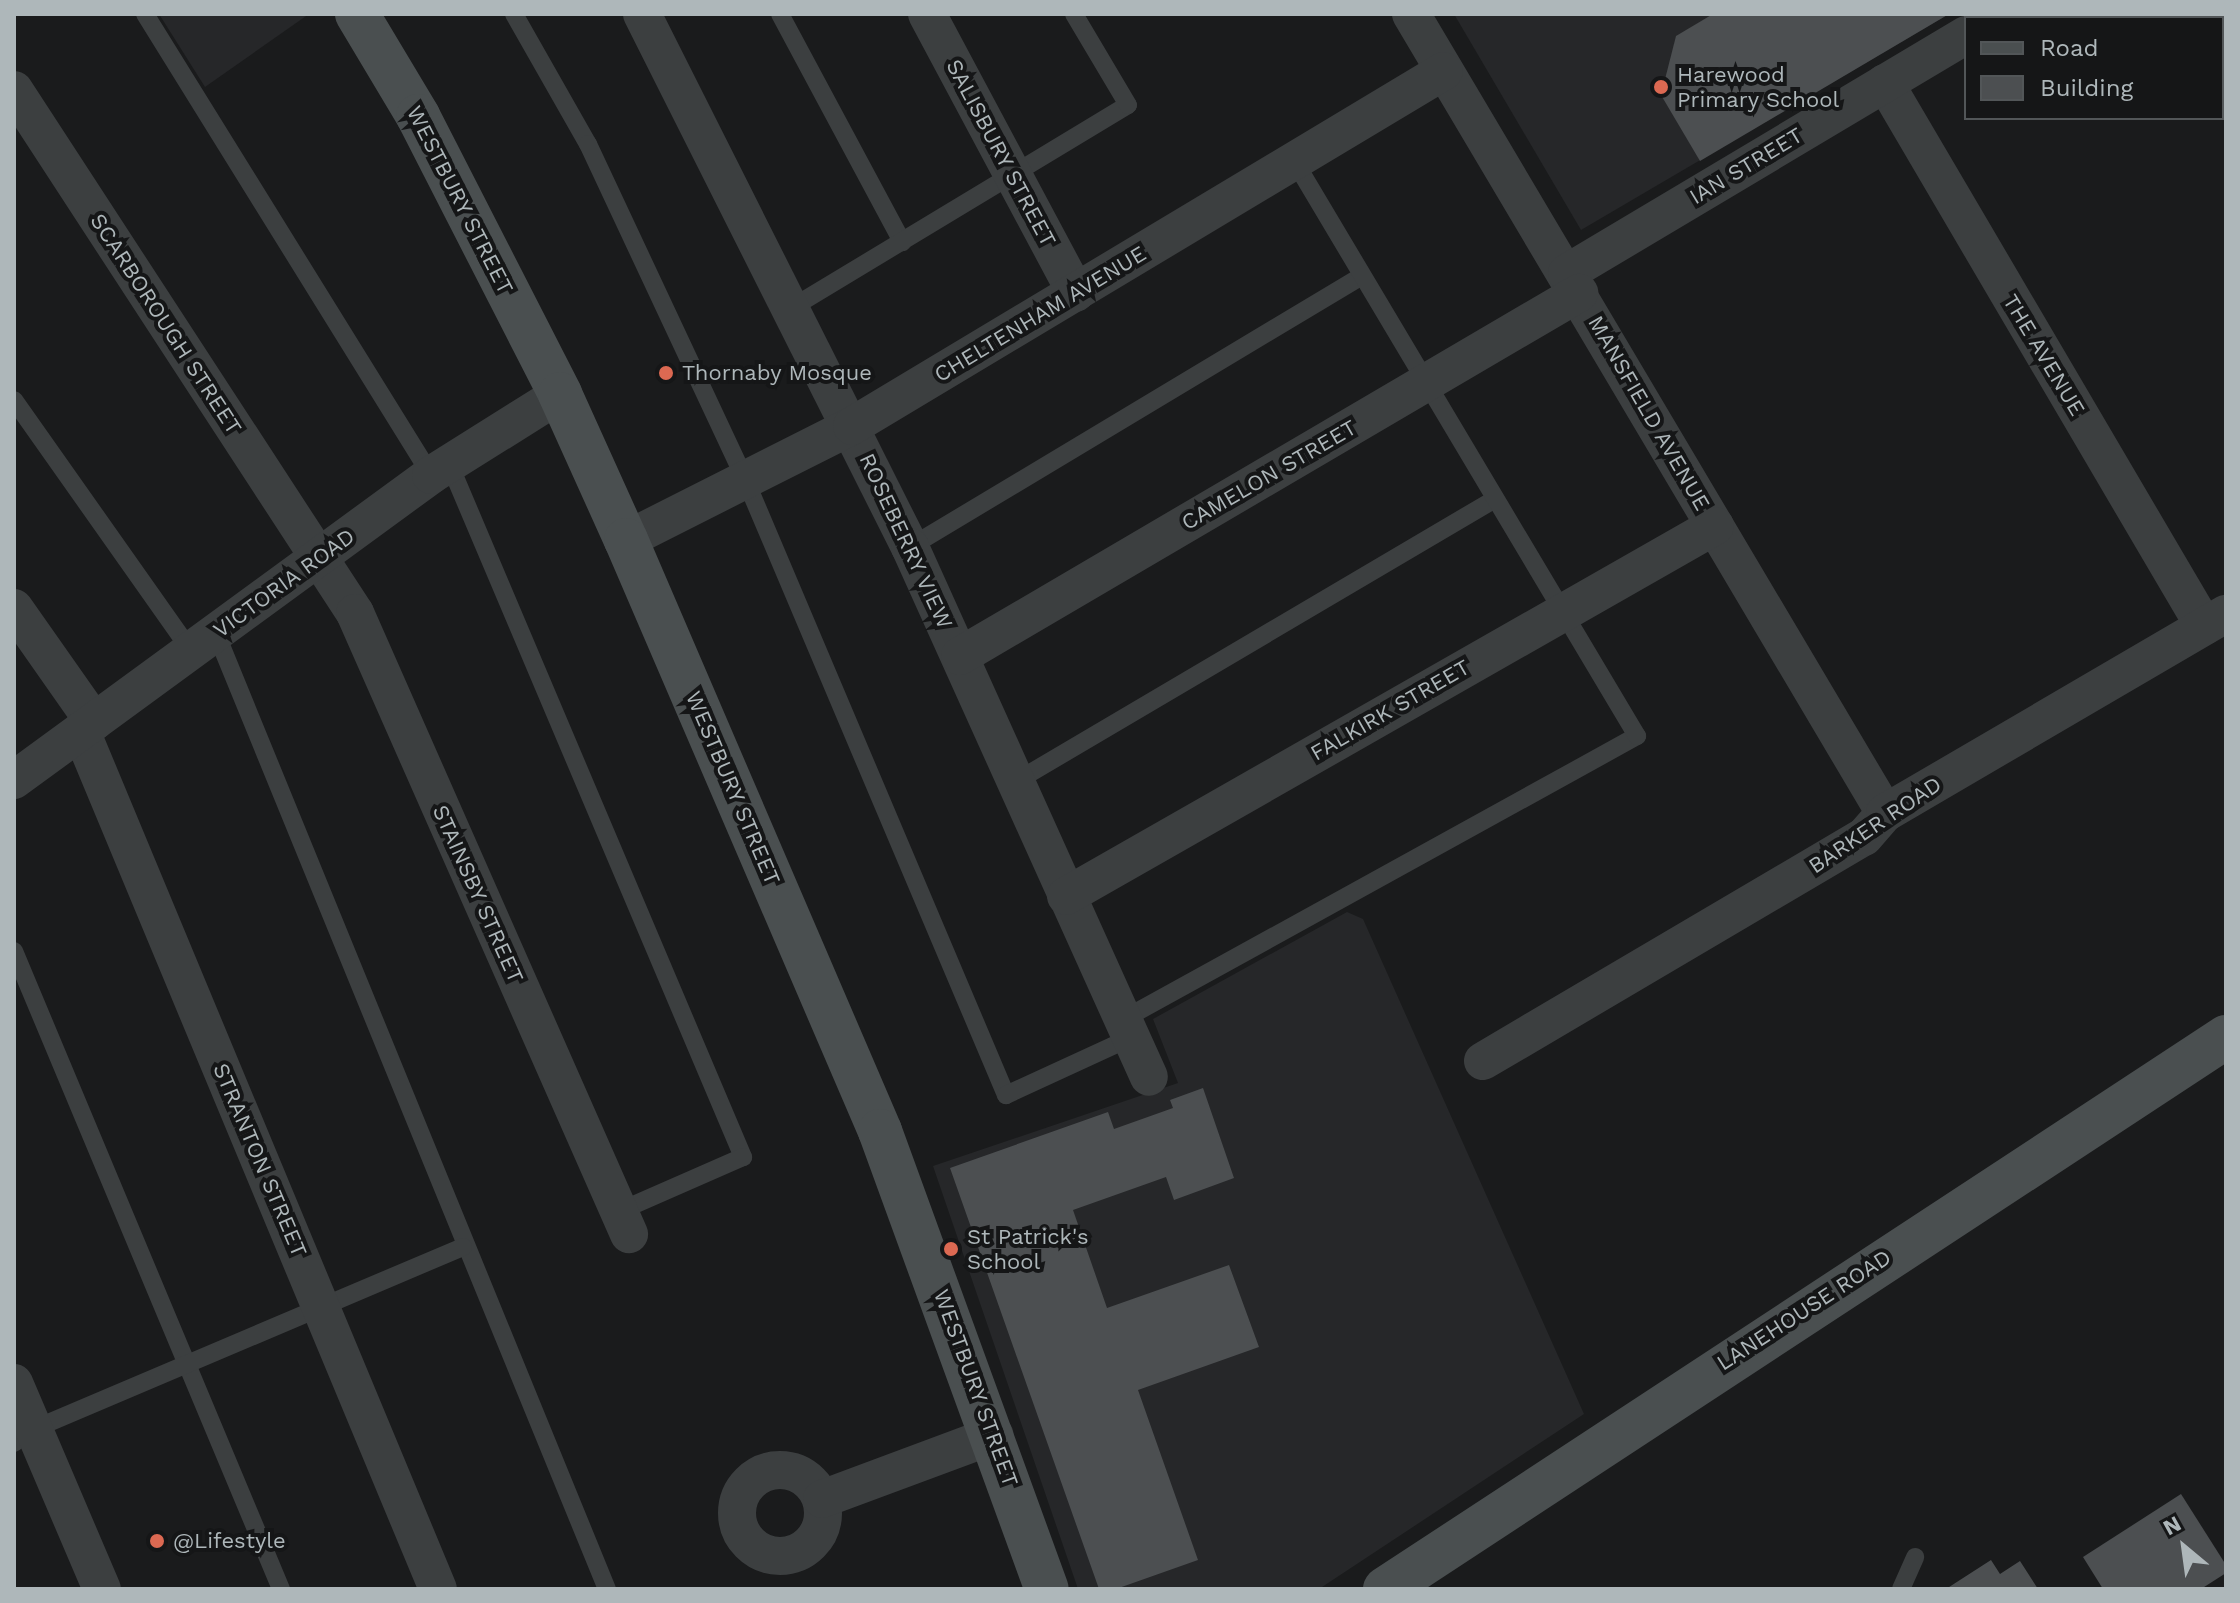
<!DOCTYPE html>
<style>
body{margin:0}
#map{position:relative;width:2240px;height:1603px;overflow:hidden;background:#1a1b1c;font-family:"Work Sans",sans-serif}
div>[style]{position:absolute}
.built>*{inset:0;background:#262729}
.building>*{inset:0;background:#4c4f51}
.lane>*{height:18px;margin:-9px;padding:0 9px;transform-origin:9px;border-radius:9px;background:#3c3f40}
.street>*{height:38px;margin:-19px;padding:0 19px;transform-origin:19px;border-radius:19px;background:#3c3f40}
.street>.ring{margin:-19px;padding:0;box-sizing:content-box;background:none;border:38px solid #3c3f40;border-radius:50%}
.secondary>*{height:44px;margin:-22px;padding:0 22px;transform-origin:22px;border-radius:22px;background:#4a4f50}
.dots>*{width:22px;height:22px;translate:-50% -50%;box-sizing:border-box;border:4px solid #151617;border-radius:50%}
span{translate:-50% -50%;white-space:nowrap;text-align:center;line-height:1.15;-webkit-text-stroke:8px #151617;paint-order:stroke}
.poi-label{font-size:22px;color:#aeb7ba}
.left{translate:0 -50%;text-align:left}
.street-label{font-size:22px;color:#aeb7ba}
.frame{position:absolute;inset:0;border:16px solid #aeb7ba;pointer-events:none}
.legend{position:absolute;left:1964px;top:16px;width:260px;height:104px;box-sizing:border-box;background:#151617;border:2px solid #525658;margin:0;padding:10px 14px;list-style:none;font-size:24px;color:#aeb7ba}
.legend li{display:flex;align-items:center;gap:16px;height:40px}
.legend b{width:40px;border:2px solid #525658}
.north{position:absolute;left:2144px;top:1507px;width:80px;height:80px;-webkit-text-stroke:6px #151617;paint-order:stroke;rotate:331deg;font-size:22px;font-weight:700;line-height:32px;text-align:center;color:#aeb7ba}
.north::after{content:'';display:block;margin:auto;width:28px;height:36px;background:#aeb7ba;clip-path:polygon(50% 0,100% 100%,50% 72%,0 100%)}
</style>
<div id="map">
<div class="built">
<i style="clip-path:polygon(159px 14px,309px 14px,205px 87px)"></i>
<i style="clip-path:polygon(1454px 14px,1949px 14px,1581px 230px)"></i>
<i style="clip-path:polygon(1347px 912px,1363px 919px,1584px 1414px,1319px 1589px,1078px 1589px,933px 1166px,1178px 1083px,1153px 1019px)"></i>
</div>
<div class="building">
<i style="clip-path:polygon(1713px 14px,1949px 14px,1700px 161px,1661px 95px,1676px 36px)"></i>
<i style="clip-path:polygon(1203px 1088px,1234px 1178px,1174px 1200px,1166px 1177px,1073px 1210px,1107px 1308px,1229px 1265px,1259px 1347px,1138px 1390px,1198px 1560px,1116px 1589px,1099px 1589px,950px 1168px,1108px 1112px,1114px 1129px,1173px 1108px,1170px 1100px)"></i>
<i style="clip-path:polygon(2181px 1494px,2226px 1565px,2226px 1573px,2201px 1589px,2103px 1589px,2083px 1557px)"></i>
<i style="clip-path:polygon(1991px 1560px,2000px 1574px,2020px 1561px,2038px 1589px,1946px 1589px)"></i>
</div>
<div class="lane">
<i style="left:145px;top:14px;width:543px;rotate:58.18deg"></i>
<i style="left:514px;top:14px;width:150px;rotate:60.4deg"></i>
<i style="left:588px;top:144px;width:372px;rotate:64.9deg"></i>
<i style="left:746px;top:481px;width:667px;rotate:67.05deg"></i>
<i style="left:1006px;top:1095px;width:139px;rotate:-24.7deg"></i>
<i style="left:780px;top:14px;width:259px;rotate:61.8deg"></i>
<i style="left:793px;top:307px;width:391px;rotate:-31.1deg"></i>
<i style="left:1128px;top:105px;width:106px;rotate:-120.7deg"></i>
<i style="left:14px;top:400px;width:307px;rotate:54.8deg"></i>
<i style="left:449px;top:463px;width:754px;rotate:67.04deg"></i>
<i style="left:743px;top:1157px;width:137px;rotate:156.3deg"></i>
<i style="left:910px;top:547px;width:525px;rotate:-30.96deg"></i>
<i style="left:216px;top:633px;width:1033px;rotate:67.76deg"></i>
<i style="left:1015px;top:782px;width:557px;rotate:-30.52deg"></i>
<i style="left:14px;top:951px;width:692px;rotate:67.29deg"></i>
<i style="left:1124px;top:1019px;width:586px;rotate:-28.88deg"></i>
<i style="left:1637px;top:736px;width:668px;rotate:-120.79deg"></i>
<i style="left:14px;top:1443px;width:24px;rotate:-35deg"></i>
<i style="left:34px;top:1429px;width:466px;rotate:-23deg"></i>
<i style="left:1901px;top:1589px;width:35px;rotate:-66deg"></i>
</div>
<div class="street">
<i style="left:642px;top:14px;width:597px;rotate:63.31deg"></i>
<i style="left:910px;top:547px;width:581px;rotate:65.73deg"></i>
<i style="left:927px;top:14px;width:316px;rotate:61.9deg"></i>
<i style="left:1411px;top:14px;width:929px;rotate:59.32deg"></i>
<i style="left:1995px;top:18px;width:8px;rotate:-30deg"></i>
<i style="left:1885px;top:83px;width:630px;rotate:59.57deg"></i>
<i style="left:14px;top:90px;width:624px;rotate:56.9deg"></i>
<i style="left:355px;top:613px;width:679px;rotate:66.19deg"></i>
<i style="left:1567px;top:273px;width:465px;rotate:-30.8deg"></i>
<i style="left:626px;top:540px;width:253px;rotate:-26.8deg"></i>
<i style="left:852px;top:426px;width:690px;rotate:-30.95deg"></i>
<i style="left:14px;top:608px;width:139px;rotate:54.9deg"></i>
<i style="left:960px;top:656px;width:718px;rotate:-30.39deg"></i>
<i style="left:81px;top:731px;width:929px;rotate:67.41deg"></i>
<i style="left:14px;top:780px;width:517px;rotate:-36.18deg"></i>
<i style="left:431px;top:475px;width:152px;rotate:-32.1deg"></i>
<i style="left:1066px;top:896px;width:747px;rotate:-29.69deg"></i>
<i style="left:1483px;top:1061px;width:442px;rotate:-30.5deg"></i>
<i style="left:1864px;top:837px;width:32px;rotate:-49deg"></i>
<i style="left:1885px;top:813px;width:395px;rotate:-30.3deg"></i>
<i style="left:14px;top:1383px;width:224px;rotate:66.9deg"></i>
<i class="ring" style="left:737px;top:1470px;width:48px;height:48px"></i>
<i style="left:822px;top:1499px;width:184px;rotate:-20.4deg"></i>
</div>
<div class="secondary">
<i style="left:357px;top:14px;width:119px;rotate:59.1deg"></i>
<i style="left:418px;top:116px;width:312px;rotate:62.9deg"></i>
<i style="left:560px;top:394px;width:160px;rotate:65.7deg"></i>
<i style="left:626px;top:540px;width:643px;rotate:66.74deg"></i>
<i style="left:880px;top:1131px;width:487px;rotate:70deg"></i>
<i style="left:1385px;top:1589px;width:1006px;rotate:-33.28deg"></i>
</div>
<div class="dots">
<i style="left:1661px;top:87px;background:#dc6952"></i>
<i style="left:666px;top:373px;background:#dc6952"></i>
<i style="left:951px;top:1249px;background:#dc6952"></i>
<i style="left:157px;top:1541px;background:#dc6952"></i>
</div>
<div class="poi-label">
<span class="left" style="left:1677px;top:87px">Harewood<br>Primary School</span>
<span class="left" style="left:682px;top:373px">Thornaby Mosque</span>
<span class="left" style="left:967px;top:1249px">St Patrick's<br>School</span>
<span class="left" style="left:173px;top:1541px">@Lifestyle</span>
</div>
<div class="street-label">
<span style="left:1001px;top:153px;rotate:62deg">SALISBURY STREET</span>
<span style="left:1746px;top:166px;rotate:-31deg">IAN STREET</span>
<span style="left:460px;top:200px;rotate:63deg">WESTBURY STREET</span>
<span style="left:1040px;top:314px;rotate:-31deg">CHELTENHAM AVENUE</span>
<span style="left:166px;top:324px;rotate:57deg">SCARBOROUGH STREET</span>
<span style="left:2044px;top:355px;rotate:59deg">THE AVENUE</span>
<span style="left:1649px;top:413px;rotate:60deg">MANSFIELD AVENUE</span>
<span style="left:1269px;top:475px;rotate:-30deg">CAMELON STREET</span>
<span style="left:906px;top:541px;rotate:65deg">ROSEBERRY VIEW</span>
<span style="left:284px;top:583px;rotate:-36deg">VICTORIA ROAD</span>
<span style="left:1390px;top:710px;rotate:-30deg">FALKIRK STREET</span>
<span style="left:733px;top:788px;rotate:67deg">WESTBURY STREET</span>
<span style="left:1875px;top:825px;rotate:-34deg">BARKER ROAD</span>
<span style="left:478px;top:894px;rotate:66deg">STAINSBY STREET</span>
<span style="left:260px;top:1160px;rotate:67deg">STRANTON STREET</span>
<span style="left:1804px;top:1310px;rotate:-33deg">LANEHOUSE ROAD</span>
<span style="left:976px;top:1388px;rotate:70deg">WESTBURY STREET</span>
</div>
<div class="frame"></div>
<ul class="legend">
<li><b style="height:10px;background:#4a4f50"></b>Road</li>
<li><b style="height:22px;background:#4c4f51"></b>Building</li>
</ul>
<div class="north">N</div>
</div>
